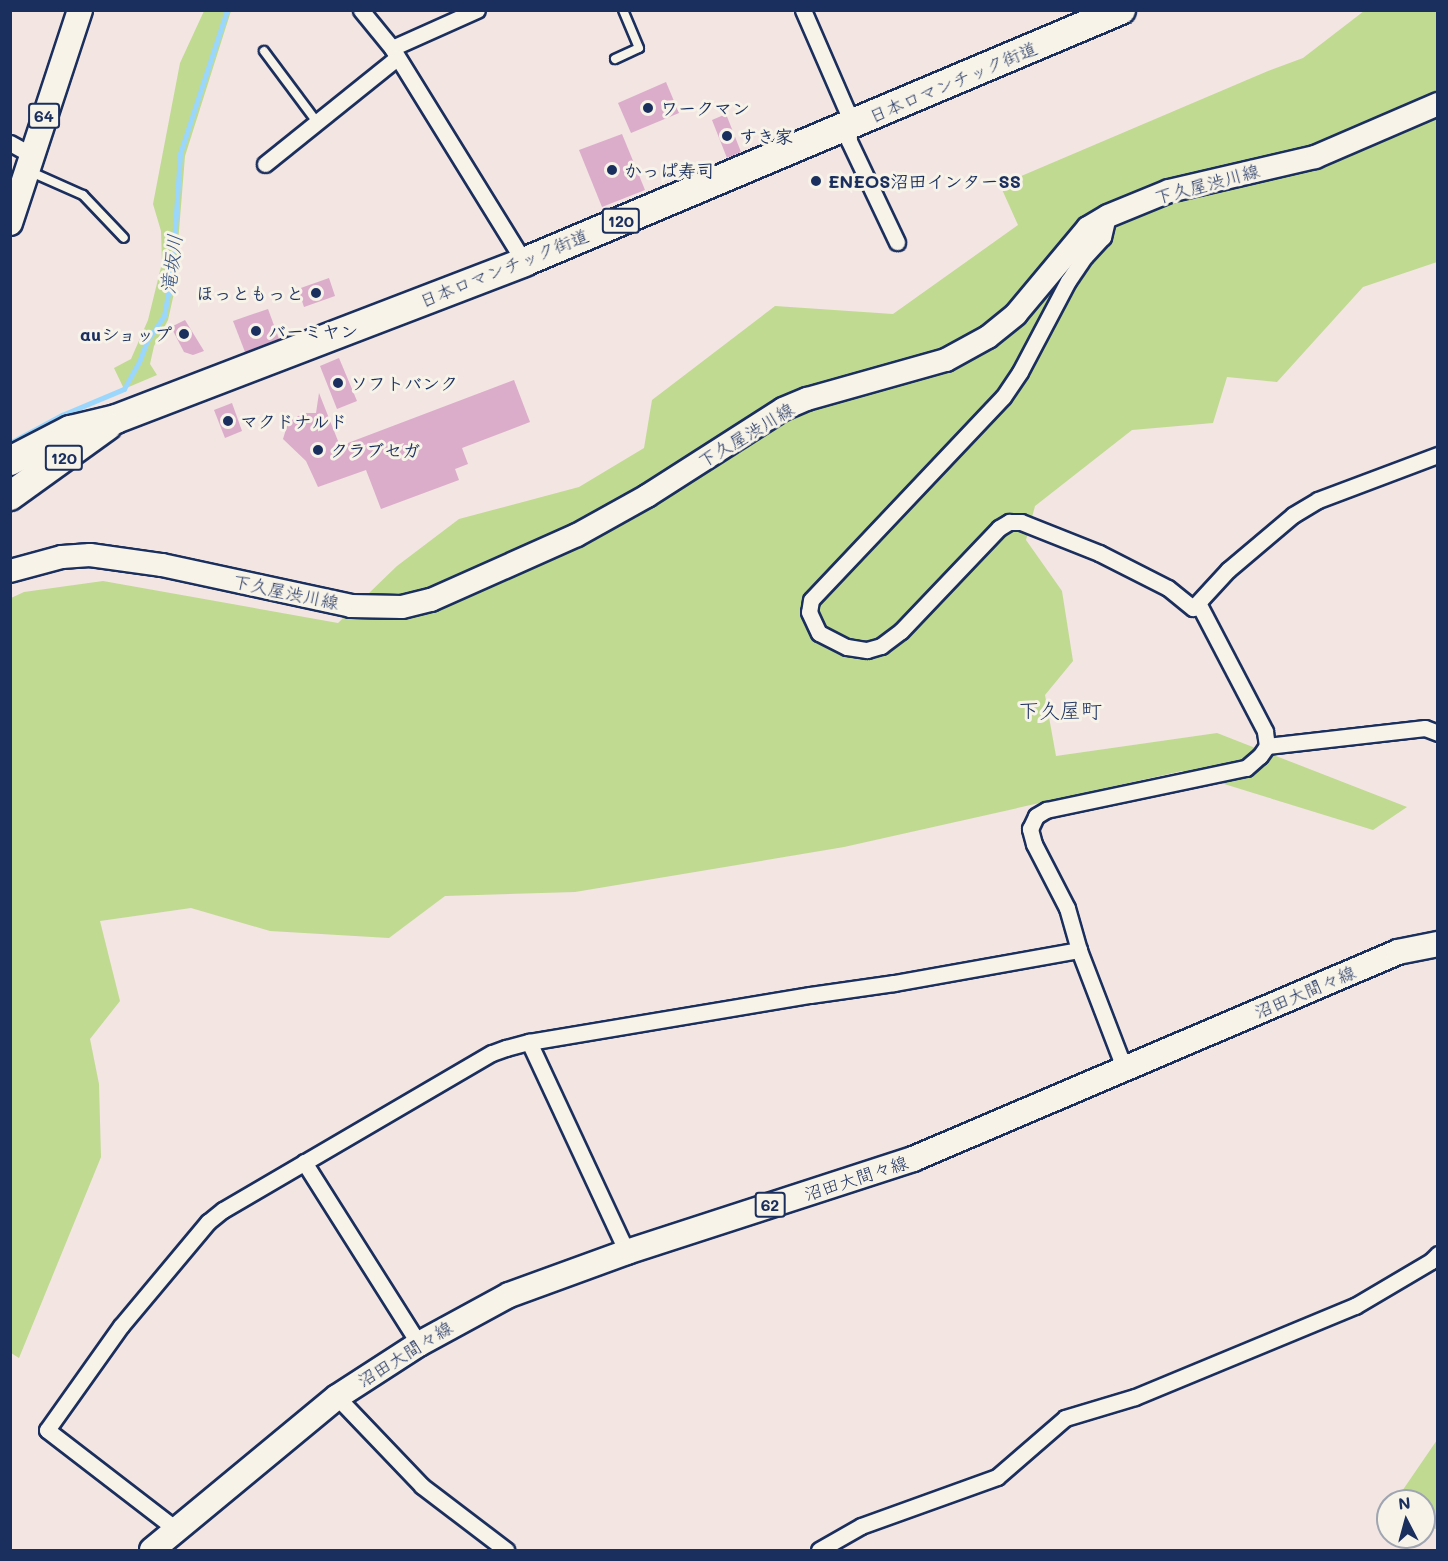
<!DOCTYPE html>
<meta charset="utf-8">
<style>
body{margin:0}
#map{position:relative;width:1448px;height:1561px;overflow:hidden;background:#f2e5e2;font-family:Mali,"Klee One",sans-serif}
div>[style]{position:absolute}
.green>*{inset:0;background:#c0da91}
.stream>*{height:4.5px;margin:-2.25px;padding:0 2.25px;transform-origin:2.25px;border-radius:2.25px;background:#9bd7fc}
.building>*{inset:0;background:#dcaccb}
.roads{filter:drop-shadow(2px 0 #1b2f5e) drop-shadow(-2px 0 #1b2f5e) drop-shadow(0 2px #1b2f5e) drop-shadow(0 -2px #1b2f5e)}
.lane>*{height:8px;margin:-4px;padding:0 4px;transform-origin:4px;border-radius:4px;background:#f7f3e8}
.street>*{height:15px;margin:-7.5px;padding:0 7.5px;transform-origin:7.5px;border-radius:7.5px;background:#f7f3e8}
.secondary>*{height:22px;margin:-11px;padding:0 11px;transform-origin:11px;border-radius:11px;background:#f7f3e8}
.primary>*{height:24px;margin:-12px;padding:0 12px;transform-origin:12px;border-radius:12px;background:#f7f3e8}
.highway>*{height:28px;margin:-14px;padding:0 14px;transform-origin:14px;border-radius:14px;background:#f7f3e8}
.dots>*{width:16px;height:16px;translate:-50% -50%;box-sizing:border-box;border:3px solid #f7f3e8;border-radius:50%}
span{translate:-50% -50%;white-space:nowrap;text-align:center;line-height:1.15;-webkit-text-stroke:6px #f7f3e8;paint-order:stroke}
.shield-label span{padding:2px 4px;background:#f7f3e8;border:2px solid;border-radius:4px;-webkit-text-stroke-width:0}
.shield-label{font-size:16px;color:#1b2f5e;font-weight:700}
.street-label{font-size:18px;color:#1b2f5e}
.poi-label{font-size:18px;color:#1b2f5e;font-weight:700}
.left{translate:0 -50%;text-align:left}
.right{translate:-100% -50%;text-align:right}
.water-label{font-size:20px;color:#35517e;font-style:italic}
.quarter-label{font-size:21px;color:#1b2f5e}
.frame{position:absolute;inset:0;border:12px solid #1b2f5e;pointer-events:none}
.north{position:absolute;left:1376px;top:1489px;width:60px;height:60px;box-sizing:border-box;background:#f7f3e8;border:2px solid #9fa5b1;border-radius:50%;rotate:354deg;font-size:16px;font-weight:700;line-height:24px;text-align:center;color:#1b2f5e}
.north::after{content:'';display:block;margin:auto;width:21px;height:27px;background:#1b2f5e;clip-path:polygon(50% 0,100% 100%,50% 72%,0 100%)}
</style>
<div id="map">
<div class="green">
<i style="clip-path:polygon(204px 11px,231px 11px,185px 156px,174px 293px,168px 320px,154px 346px,150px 364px,157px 375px,124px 389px,114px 368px,131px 359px,148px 320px,162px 263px,161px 231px,153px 204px,180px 63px)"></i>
<i style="clip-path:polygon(1364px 11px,1437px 11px,1437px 262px,1363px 287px,1277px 382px,1227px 377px,1213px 423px,1132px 430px,1035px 506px,1026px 540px,1062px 591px,1073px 661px,1045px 695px,1056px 756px,1217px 733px,1407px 807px,1373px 830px,1182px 771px,844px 847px,575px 892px,445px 896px,389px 938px,270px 931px,191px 908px,100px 921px,120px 1001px,90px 1039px,99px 1084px,101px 1157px,19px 1358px,11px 1353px,11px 598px,24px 592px,103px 581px,338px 623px,397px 566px,459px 519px,579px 487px,644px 448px,652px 400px,775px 306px,893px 314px,1018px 225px,1000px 185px,1268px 71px,1303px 58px)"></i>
<i style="clip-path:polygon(1437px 1440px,1438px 1528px,1435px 1529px,1424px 1520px,1424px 1501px,1403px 1501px,1398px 1497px)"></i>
</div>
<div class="stream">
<i style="left:10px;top:443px;width:59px;rotate:-28.3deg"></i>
<i style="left:62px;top:415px;width:67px;rotate:-22.8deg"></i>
<i style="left:124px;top:389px;width:31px;rotate:-61deg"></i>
<i style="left:139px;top:362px;width:22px;rotate:-69deg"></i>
<i style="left:147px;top:341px;width:30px;rotate:-56deg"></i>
<i style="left:164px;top:316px;width:45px;rotate:-79.7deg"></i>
<i style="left:172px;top:272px;width:118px;rotate:-86.1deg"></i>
<i style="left:180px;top:154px;width:151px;rotate:-71.9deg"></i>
</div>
<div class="building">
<i style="clip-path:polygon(666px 82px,679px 113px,631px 133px,618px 103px)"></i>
<i style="clip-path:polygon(726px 114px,741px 152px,727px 158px,712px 120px)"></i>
<i style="clip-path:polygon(622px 134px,645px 190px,602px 207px,579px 150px)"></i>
<i style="clip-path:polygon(329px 278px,335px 296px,304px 307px,298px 289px)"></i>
<i style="clip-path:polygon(268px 309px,279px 339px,245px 352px,233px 321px)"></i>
<i style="clip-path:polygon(185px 320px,204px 351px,193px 355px,184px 352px,171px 327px)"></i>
<i style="clip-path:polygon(339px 358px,357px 401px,337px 409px,320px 366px)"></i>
<i style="clip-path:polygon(514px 380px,530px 422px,462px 448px,468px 464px,455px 469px,459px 480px,381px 509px,366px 470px,318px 487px,306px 461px,283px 439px,287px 426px,293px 419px,304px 413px,316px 413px,319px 393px,340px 446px)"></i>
<i style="clip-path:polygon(232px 403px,242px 431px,225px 438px,214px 410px)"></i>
</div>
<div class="roads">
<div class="lane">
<i style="left:264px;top:51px;width:89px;rotate:53.3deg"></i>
<i style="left:615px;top:59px;width:26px;rotate:-25deg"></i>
<i style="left:639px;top:48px;width:41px;rotate:-112.8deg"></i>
<i style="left:31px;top:172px;width:57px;rotate:23.9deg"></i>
<i style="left:83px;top:195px;width:59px;rotate:46.4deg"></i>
</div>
<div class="street">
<i style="left:361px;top:10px;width:49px;rotate:50.8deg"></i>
<i style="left:392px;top:48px;width:251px;rotate:58.3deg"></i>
<i style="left:803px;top:10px;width:110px;rotate:66.5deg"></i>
<i style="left:847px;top:111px;width:30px;rotate:86deg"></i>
<i style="left:849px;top:141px;width:112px;rotate:64.6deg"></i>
<i style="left:392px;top:48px;width:93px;rotate:-24.1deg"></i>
<i style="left:10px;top:143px;width:25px;rotate:29deg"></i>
<i style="left:265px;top:164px;width:169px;rotate:-38.8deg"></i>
<i style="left:1108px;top:216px;width:22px;rotate:103deg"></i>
<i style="left:1103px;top:237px;width:26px;rotate:133deg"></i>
<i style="left:1085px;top:256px;width:30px;rotate:124deg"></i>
<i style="left:1068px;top:281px;width:103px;rotate:117.8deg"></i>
<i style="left:1020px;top:372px;width:30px;rotate:124deg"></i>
<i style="left:1003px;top:397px;width:279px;rotate:133.4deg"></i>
<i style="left:811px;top:600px;width:12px;rotate:99deg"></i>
<i style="left:809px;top:612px;width:23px;rotate:65deg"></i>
<i style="left:819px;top:633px;width:31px;rotate:27deg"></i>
<i style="left:847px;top:647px;width:20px;rotate:9deg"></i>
<i style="left:867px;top:650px;width:15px;rotate:-16deg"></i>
<i style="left:881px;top:646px;width:25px;rotate:-37deg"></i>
<i style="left:901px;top:631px;width:142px;rotate:-46.4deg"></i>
<i style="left:999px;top:528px;width:12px;rotate:-31deg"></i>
<i style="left:1009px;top:522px;width:12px"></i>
<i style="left:1021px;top:522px;width:84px;rotate:21.7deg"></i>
<i style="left:1099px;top:553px;width:77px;rotate:26.9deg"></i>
<i style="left:1168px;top:588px;width:32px;rotate:39deg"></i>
<i style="left:1193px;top:608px;width:52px;rotate:-47.4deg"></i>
<i style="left:1228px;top:570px;width:85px;rotate:-40.2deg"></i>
<i style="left:1293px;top:515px;width:29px;rotate:-31deg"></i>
<i style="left:1318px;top:500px;width:128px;rotate:-20.6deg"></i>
<i style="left:1267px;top:746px;width:159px;rotate:-6.5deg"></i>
<i style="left:1425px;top:728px;width:14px;rotate:21deg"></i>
<i style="left:529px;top:1042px;width:232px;rotate:65deg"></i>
<i style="left:1125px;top:1070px;width:129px;rotate:-111deg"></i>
<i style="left:1079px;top:950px;width:44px;rotate:-105.9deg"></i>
<i style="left:1067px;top:908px;width:72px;rotate:-117.3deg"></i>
<i style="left:1034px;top:844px;width:16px;rotate:-105deg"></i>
<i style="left:1030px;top:829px;width:14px;rotate:-65deg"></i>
<i style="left:1036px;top:816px;width:12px;rotate:-31deg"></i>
<i style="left:1046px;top:810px;width:204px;rotate:-11.9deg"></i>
<i style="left:1246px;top:768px;width:18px;rotate:-41deg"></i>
<i style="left:1260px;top:756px;width:12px;rotate:-55deg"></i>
<i style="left:1267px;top:746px;width:15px;rotate:-98deg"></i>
<i style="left:1265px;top:731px;width:144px;rotate:-117.6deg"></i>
<i style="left:304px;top:1162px;width:215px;rotate:57.7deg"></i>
<i style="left:337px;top:1397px;width:123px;rotate:46.3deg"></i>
<i style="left:422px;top:1486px;width:106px;rotate:37.3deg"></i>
<i style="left:177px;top:1530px;width:164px;rotate:-142.4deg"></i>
<i style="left:47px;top:1430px;width:128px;rotate:-54.6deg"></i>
<i style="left:121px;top:1326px;width:136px;rotate:-50.1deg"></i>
<i style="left:208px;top:1222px;width:19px;rotate:-39deg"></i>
<i style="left:223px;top:1210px;width:311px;rotate:-30.3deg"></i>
<i style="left:492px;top:1053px;width:15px;rotate:-20deg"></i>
<i style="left:506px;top:1048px;width:24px;rotate:-15deg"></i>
<i style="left:529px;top:1042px;width:285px;rotate:-9.5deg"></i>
<i style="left:810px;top:995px;width:85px;rotate:-8.1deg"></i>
<i style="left:894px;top:983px;width:188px;rotate:-10.1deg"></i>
<i style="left:819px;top:1550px;width:48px;rotate:-29.7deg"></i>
<i style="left:861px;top:1526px;width:145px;rotate:-19.8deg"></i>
<i style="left:997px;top:1477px;width:90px;rotate:-40.9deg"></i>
<i style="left:1065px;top:1418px;width:73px;rotate:-16.7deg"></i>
<i style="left:1135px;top:1397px;width:238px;rotate:-22.5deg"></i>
<i style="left:1355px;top:1306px;width:88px;rotate:-30.6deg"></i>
<i style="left:1431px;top:1261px;width:10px;rotate:-45deg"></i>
</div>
<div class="secondary">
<i style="left:10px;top:571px;width:54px;rotate:-15.1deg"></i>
<i style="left:62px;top:557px;width:28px;rotate:-4deg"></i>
<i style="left:90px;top:555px;width:73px;rotate:7.9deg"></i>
<i style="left:162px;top:565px;width:193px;rotate:12.2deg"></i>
<i style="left:351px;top:606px;width:51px;rotate:1.1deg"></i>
<i style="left:402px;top:607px;width:30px;rotate:-14deg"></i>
<i style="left:431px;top:600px;width:160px;rotate:-24deg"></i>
<i style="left:577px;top:535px;width:80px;rotate:-29.1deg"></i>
<i style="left:647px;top:496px;width:161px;rotate:-32.6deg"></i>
<i style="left:783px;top:409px;width:26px;rotate:-23deg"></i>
<i style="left:807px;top:399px;width:144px;rotate:-15.7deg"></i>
<i style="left:946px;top:360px;width:48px;rotate:-28.7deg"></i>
<i style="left:988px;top:337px;width:36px;rotate:-39deg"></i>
<i style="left:1016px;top:314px;width:112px;rotate:-50.1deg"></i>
<i style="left:1088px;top:228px;width:23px;rotate:-31deg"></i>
<i style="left:1108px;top:216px;width:66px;rotate:-22.3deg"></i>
<i style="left:1169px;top:191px;width:150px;rotate:-13.1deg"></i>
<i style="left:1315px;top:157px;width:134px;rotate:-23.3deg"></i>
</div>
<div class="primary">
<i style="left:10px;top:223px;width:224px;rotate:-71.8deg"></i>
<i style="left:152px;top:1550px;width:240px;rotate:-39.6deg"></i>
<i style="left:337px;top:1397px;width:98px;rotate:-32.9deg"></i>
<i style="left:419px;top:1344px;width:102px;rotate:-28.6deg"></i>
<i style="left:509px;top:1295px;width:126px;rotate:-20deg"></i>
<i style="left:627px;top:1252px;width:301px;rotate:-18deg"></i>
<i style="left:913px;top:1159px;width:527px;rotate:-23.11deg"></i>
<i style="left:1398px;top:952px;width:41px;rotate:-11.3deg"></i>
</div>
<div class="highway">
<i style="left:10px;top:461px;width:68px;rotate:-27.3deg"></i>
<i style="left:70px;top:430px;width:47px;rotate:-13.4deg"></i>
<i style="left:116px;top:419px;width:437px;rotate:-21deg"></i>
<i style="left:524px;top:262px;width:648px;rotate:-22.89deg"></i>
<i style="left:10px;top:496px;width:120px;rotate:-35.8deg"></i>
</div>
</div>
<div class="dots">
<i style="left:648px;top:108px;background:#1b2f5e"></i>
<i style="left:727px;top:136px;background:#1b2f5e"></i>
<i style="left:612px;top:170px;background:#1b2f5e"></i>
<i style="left:816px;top:181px;background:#1b2f5e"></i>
<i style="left:316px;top:293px;background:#1b2f5e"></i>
<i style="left:256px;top:331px;background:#1b2f5e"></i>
<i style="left:184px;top:334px;background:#1b2f5e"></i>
<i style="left:338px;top:383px;background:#1b2f5e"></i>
<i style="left:228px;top:421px;background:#1b2f5e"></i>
<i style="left:318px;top:450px;background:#1b2f5e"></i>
</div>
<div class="shield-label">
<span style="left:44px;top:116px">64</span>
<span style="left:621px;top:221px">120</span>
<span style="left:64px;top:458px">120</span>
<span style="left:770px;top:1205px">62</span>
</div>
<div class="street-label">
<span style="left:953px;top:82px;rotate:-23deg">日本ロマンチック街道</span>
<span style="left:1207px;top:184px;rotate:-15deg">下久屋渋川線</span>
<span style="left:504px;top:268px;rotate:-22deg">日本ロマンチック街道</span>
<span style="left:746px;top:435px;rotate:-31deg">下久屋渋川線</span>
<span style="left:286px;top:592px;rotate:12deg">下久屋渋川線</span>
<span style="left:1305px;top:992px;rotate:-23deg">沼田大間々線</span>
<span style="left:856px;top:1178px;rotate:-18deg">沼田大間々線</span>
<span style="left:405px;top:1354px;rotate:-32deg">沼田大間々線</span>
</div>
<div class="poi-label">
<span class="left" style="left:660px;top:108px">ワークマン</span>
<span class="left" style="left:739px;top:136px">すき家</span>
<span class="left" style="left:624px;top:170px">かっぱ寿司</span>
<span class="left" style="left:828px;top:181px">ENEOS沼田インターSS</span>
<span class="right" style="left:304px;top:293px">ほっともっと</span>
<span class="left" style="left:268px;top:331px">バーミヤン</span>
<span class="right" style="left:172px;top:334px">auショップ</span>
<span class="left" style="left:350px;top:383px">ソフトバンク</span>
<span class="left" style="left:240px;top:421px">マクドナルド</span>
<span class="left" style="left:330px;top:450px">クラブセガ</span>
</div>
<div class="water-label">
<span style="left:171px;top:264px;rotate:-83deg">滝坂川</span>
</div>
<div class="quarter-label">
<span style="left:1060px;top:710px">下久屋町</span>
</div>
<div class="frame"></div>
<div class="north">N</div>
</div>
